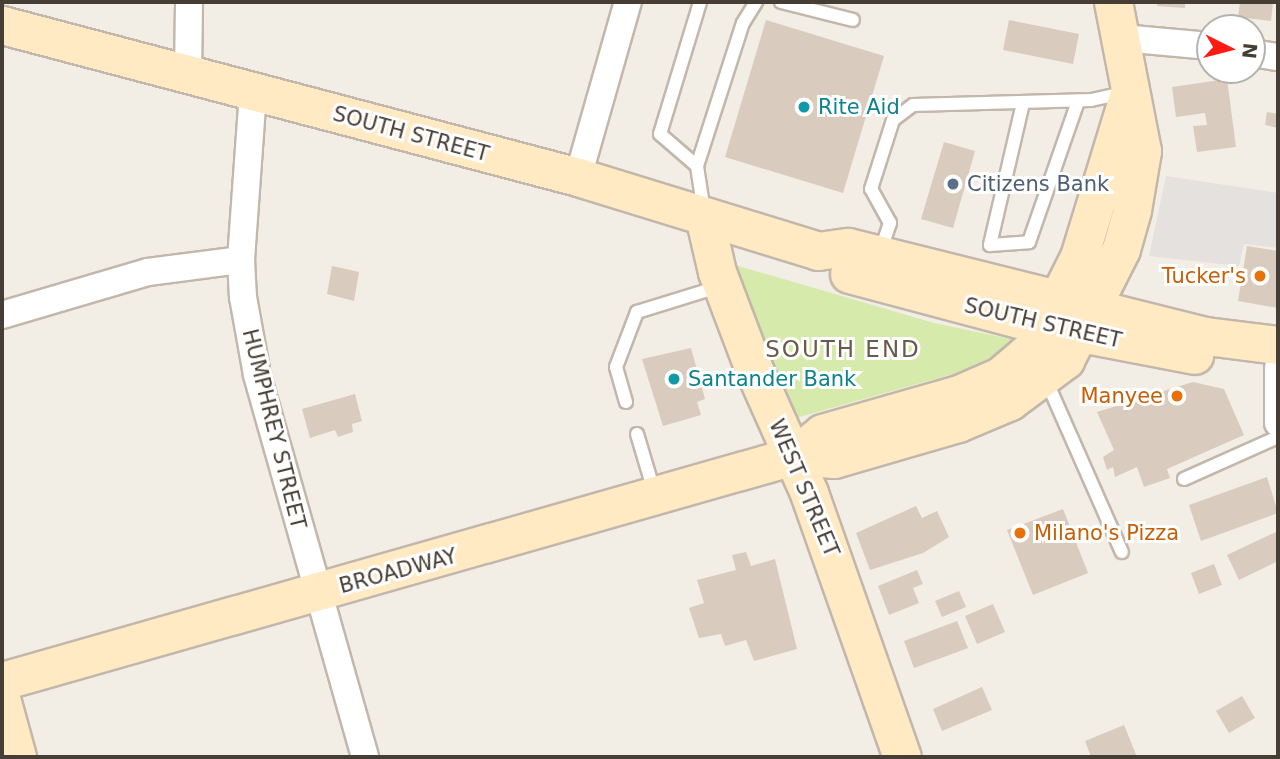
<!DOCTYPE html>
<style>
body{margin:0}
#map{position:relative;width:1280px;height:759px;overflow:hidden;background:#f3eee5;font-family:"DejaVu Sans",sans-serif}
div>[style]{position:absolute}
.green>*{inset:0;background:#d5eaab}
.parking>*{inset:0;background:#e4e1de}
.building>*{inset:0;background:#d9cbbd}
.round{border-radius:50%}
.roads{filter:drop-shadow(2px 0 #c2b7aa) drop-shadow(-2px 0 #c2b7aa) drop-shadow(0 2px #c2b7aa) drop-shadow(0 -2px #c2b7aa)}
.lane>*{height:12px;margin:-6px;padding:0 6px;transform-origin:6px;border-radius:6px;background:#fff}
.street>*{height:26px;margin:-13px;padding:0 13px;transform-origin:13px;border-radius:13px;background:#fff}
.secondary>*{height:37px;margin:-18.5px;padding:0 18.5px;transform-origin:18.5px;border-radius:18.5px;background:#ffeac4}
.dots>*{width:19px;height:19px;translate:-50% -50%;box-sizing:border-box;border:4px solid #fff;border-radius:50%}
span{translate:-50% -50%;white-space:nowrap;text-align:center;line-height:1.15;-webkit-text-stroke:6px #fff;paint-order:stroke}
.culture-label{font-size:21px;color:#0d838f}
.left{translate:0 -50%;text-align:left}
.street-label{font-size:21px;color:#463d34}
.service-label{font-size:21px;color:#4e5e75}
.food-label{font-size:21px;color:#c56008}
.right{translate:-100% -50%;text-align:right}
.neighbourhood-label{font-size:23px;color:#6a5a4b;letter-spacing:2px}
.frame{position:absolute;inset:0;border:4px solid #463d34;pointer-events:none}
.north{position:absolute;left:1196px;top:14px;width:70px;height:70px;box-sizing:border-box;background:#fff;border:2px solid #b5b1ae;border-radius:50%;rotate:96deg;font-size:19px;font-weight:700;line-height:28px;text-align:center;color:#463d34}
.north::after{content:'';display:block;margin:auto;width:24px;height:32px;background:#ff1b11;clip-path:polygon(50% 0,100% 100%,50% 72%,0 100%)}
</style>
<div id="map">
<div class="green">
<i style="clip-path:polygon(735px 265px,934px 323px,1011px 339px,1010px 345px,971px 369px,796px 418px,789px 411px,732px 272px)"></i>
</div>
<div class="parking">
<i style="clip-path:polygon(1166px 176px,1278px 193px,1278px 248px,1244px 244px,1239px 266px,1149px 256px)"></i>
</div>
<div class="building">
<i style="clip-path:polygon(1158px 2px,1185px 2px,1185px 8px,1157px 6px)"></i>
<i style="clip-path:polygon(1240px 2px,1273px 2px,1271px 21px,1238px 17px)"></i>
<i style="clip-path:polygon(766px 20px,884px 56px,843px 193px,725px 157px)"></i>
<i style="clip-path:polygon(1009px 20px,1079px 34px,1073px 64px,1003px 50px)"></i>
<i style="clip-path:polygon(1227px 79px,1236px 147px,1197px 152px,1193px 126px,1207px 125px,1205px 113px,1176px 117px,1172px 87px)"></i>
<i style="clip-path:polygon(1267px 112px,1278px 114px,1278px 128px,1265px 125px)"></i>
<i style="clip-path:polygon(944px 142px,975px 151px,953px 228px,921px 219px)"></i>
<i style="clip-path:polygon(1247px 246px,1278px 251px,1278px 308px,1238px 301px)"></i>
<i style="clip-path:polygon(332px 266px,359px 272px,354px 301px,327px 294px)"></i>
<i class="round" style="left:893px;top:347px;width:12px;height:12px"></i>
<i style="clip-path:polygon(691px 348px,705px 399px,697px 402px,701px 415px,663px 426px,642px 359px)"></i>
<i style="clip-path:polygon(1193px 382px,1224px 389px,1244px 435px,1167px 469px,1170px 478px,1144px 487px,1137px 467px,1115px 477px,1113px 467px,1107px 470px,1103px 457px,1114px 450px,1097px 412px)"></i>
<i style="clip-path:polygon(355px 394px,362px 421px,352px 424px,353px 432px,338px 437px,335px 430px,310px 438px,302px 409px)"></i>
<i style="clip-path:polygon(1267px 477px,1278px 513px,1201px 541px,1189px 505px)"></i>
<i style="clip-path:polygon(916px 506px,922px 518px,937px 511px,949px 537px,923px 553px,870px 570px,856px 533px)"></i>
<i style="clip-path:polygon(1063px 509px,1088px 573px,1033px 595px,1007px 530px)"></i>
<i style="clip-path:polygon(1278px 531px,1278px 561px,1239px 580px,1227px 555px)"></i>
<i style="clip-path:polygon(746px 552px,751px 566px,775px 559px,797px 649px,754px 661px,746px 640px,725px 646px,721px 634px,699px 638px,689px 608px,704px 603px,697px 580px,736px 570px,732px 555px)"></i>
<i style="clip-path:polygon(1214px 564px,1222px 585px,1199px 594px,1191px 573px)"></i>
<i style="clip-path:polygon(917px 570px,923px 584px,913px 588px,919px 603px,889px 615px,878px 586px)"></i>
<i style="clip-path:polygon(959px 591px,966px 607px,942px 617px,935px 601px)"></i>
<i style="clip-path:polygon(993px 604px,1005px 632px,977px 644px,965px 616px)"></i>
<i style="clip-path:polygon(957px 621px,968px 648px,914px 668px,904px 641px)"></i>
<i style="clip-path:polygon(982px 687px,992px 710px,942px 731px,933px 709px)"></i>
<i style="clip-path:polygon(1242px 696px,1255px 718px,1229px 733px,1216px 711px)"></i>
<i style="clip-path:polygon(1124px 725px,1137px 757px,1091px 757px,1085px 741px)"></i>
</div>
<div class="roads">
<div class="lane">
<i style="left:781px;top:2px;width:74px;rotate:14deg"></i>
<i style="left:1023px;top:103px;width:146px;rotate:103.1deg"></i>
<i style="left:990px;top:245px;width:39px;rotate:-4deg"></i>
<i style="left:1029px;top:242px;width:149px;rotate:-70.8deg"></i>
<i style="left:697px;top:166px;width:49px;rotate:-139.1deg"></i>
<i style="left:660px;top:134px;width:138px;rotate:-73.1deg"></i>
<i style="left:704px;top:212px;width:47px;rotate:-98.7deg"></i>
<i style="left:697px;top:166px;width:150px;rotate:-72.2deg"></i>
<i style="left:743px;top:23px;width:25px;rotate:-58deg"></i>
<i style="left:880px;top:252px;width:31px;rotate:-71deg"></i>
<i style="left:890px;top:223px;width:39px;rotate:-119deg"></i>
<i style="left:871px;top:189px;width:72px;rotate:-72.3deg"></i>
<i style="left:893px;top:120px;width:25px;rotate:-37deg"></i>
<i style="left:913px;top:105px;width:178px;rotate:-1.6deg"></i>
<i style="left:1091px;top:100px;width:35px;rotate:-12deg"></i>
<i style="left:1046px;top:380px;width:188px;rotate:66.2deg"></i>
<i style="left:626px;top:402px;width:36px;rotate:-106deg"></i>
<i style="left:616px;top:367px;width:59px;rotate:-69.1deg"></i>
<i style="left:637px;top:312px;width:85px;rotate:-17.2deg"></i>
<i style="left:637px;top:434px;width:59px;rotate:73.4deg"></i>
<i style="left:1184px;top:479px;width:103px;rotate:-24.1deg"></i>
</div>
<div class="street">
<i style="left:1122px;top:38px;width:88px;rotate:5.2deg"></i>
<i style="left:1252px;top:53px;width:26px;rotate:9deg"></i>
<i style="left:188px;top:75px;width:73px;rotate:-89.2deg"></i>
<i style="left:253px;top:92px;width:168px;rotate:94.1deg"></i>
<i style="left:241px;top:260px;width:37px;rotate:87deg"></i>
<i style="left:243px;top:297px;width:79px;rotate:79.8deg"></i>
<i style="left:257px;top:375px;width:397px;rotate:74.2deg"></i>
<i style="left:578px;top:177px;width:182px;rotate:-74.1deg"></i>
<i style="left:2px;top:315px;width:152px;rotate:-16.4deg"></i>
<i style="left:148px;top:272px;width:94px;rotate:-7.4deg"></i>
<i style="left:1278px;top:368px;width:55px;rotate:90deg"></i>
</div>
<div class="secondary">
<i style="left:2px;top:25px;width:596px;rotate:14.78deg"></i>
<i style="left:578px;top:177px;width:251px;rotate:17.1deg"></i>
<i style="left:818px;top:251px;width:30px;rotate:-8deg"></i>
<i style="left:848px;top:247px;width:369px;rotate:14deg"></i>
<i style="left:1206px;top:336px;width:73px;rotate:7.1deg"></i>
<i style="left:705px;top:220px;width:53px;rotate:77deg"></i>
<i style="left:717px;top:272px;width:107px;rotate:69.2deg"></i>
<i style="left:755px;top:372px;width:133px;rotate:65.9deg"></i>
<i style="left:809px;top:493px;width:280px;rotate:70.6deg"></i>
<i style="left:849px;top:274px;width:202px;rotate:14.9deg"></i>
<i style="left:1044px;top:326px;width:153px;rotate:10.9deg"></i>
<i style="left:793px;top:456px;width:37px;rotate:-38deg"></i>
<i style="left:822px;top:433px;width:142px;rotate:-15.9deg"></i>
<i style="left:959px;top:394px;width:45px;rotate:-23.7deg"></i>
<i style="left:1000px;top:376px;width:43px;rotate:-40.3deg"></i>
<i style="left:1033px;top:348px;width:102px;rotate:-63.2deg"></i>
<i style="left:1079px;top:257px;width:171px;rotate:-73deg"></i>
<i style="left:2px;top:681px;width:822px;rotate:-15.88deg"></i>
<i style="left:793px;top:456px;width:41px;rotate:4.2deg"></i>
<i style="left:834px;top:459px;width:129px;rotate:-16.2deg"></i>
<i style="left:958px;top:423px;width:56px;rotate:-22.9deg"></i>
<i style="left:1010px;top:401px;width:69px;rotate:-36.7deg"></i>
<i style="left:1065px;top:360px;width:124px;rotate:-63.2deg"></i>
<i style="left:1121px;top:249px;width:41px;rotate:-74.2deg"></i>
<i style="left:1132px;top:210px;width:60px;rotate:-80.4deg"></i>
<i style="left:1142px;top:151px;width:152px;rotate:-101deg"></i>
<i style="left:2px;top:702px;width:57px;rotate:74.7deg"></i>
</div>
</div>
<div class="dots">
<i style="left:804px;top:107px;background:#0f9aa8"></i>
<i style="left:953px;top:184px;background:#5c6f8a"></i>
<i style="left:1260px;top:276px;background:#e8710a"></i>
<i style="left:674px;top:379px;background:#0f9aa8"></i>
<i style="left:1177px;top:396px;background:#e8710a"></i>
<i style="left:1020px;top:533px;background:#e8710a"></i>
</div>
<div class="culture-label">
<span class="left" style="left:818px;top:107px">Rite Aid</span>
<span class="left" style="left:688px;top:379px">Santander Bank</span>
</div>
<div class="street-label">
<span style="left:411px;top:134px;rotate:15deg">SOUTH STREET</span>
<span style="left:1043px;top:323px;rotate:13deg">SOUTH STREET</span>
<span style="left:274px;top:429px;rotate:76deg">HUMPHREY STREET</span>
<span style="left:804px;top:488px;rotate:67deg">WEST STREET</span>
<span style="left:398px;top:571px;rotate:-15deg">BROADWAY</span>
</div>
<div class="service-label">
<span class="left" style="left:967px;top:184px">Citizens Bank</span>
</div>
<div class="food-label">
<span class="right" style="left:1246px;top:276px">Tucker's</span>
<span class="right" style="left:1163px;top:396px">Manyee</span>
<span class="left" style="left:1034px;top:533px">Milano's Pizza</span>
</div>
<div class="neighbourhood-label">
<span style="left:843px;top:349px">SOUTH END</span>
</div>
<div class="frame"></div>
<div class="north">N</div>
</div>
